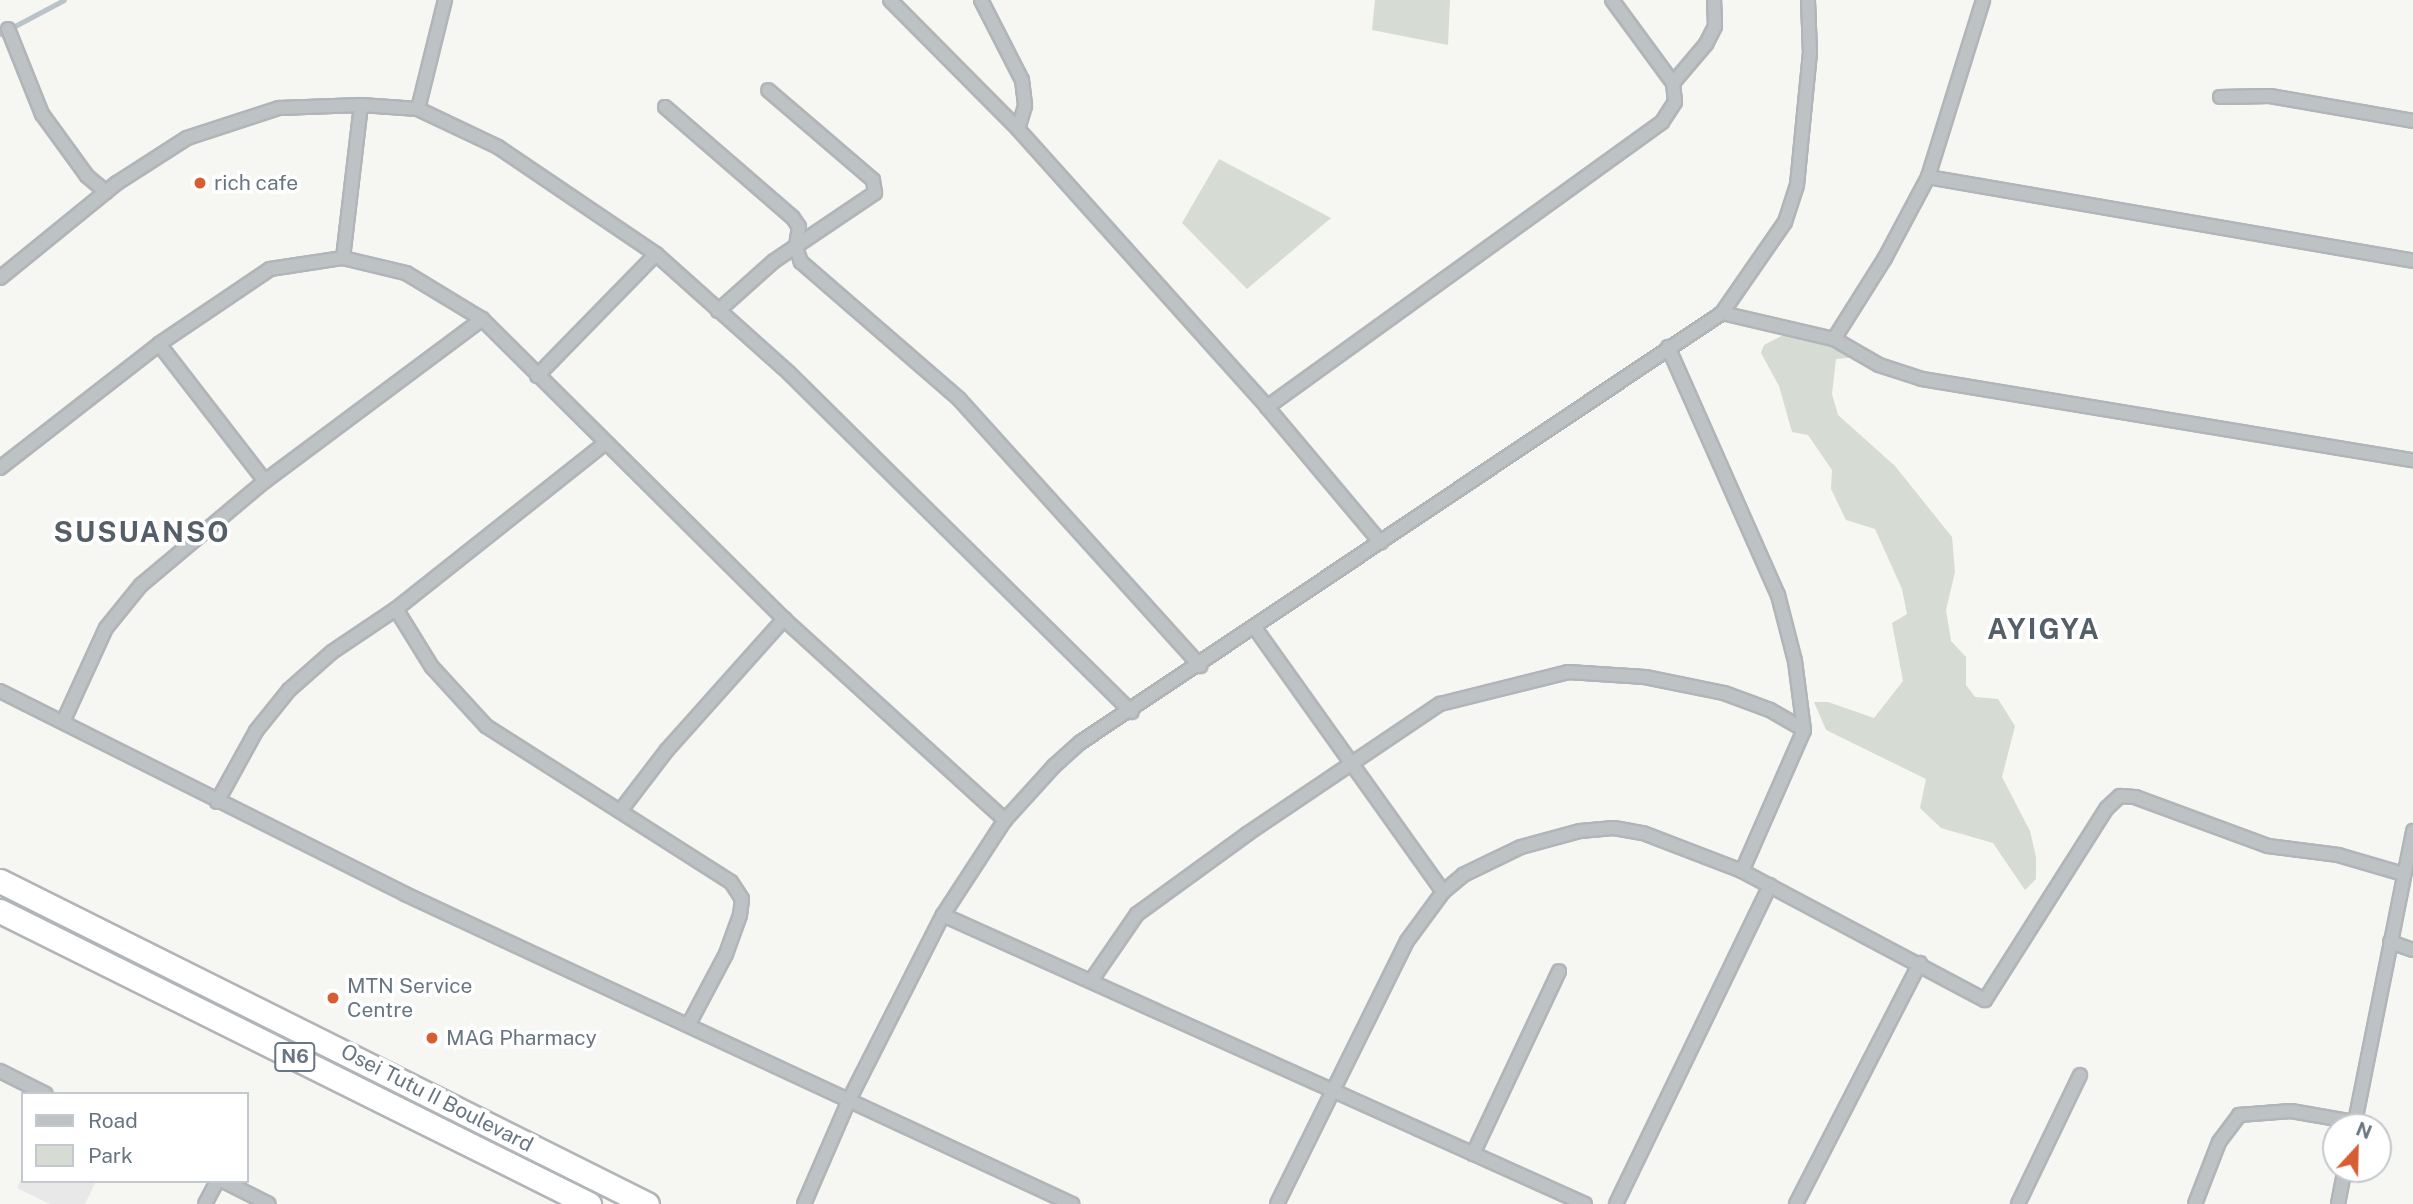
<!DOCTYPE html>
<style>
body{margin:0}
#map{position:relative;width:2413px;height:1204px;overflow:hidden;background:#f6f6f3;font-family:"Public Sans",sans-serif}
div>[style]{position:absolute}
.built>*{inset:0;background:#e7e8e7}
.green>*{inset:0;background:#d6dbd3}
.stream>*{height:4.5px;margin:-2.25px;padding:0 2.25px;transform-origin:2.25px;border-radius:2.25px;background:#b9c3c8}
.roads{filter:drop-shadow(2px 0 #b1b5b8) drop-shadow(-2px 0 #b1b5b8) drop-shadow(0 2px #b1b5b8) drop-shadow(0 -2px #b1b5b8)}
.street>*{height:12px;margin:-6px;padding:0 6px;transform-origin:6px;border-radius:6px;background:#bdc2c5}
.highway>*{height:23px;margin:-11.5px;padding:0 11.5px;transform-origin:11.5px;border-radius:11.5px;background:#fff}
.dots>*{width:19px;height:19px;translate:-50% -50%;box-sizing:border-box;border:4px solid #fff;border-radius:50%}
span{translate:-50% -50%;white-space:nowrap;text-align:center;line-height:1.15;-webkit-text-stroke:7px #fff;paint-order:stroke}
.shield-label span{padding:2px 5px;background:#fff;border:2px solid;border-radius:5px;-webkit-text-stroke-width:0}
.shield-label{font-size:19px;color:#677682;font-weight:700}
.poi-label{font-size:21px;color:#677682}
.left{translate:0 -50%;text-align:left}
.street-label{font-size:21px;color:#677682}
.district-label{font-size:28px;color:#555f68;font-weight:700;letter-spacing:2px}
.legend{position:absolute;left:21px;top:1092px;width:228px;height:91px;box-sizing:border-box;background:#fff;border:2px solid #c2c8cd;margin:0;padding:9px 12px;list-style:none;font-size:21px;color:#677682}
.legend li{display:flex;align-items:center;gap:14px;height:35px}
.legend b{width:35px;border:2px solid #c2c8cd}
.north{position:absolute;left:2322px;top:1113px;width:70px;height:70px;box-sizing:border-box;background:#fff;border:2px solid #c2c8cd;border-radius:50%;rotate:22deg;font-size:19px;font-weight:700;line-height:28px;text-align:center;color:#677682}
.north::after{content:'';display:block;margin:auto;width:24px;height:32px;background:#d75e33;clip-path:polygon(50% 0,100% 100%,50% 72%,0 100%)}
</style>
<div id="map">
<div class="built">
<i style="clip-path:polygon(23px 1175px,23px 1181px,96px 1181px,85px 1204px,50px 1204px,17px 1188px)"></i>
</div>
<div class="green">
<i style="clip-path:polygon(1375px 0,1450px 0,1448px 45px,1372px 30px)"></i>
<i style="clip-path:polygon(1219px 159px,1331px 218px,1247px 289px,1182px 223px)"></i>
<i style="clip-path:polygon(1787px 333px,1823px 338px,1857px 357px,1836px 359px,1832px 394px,1838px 415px,1895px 466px,1952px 537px,1955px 572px,1946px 610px,1951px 641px,1966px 657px,1966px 685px,1975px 697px,1998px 699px,2015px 726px,2002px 777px,2030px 831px,2036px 857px,2036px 879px,2025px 890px,1993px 843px,1941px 828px,1920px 808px,1926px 779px,1826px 730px,1814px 702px,1828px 702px,1874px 718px,1903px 681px,1892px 623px,1907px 614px,1902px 589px,1875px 529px,1846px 520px,1831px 489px,1832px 470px,1808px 435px,1792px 432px,1779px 386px,1761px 353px,1764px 345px)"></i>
</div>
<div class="stream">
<i style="left:0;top:34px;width:72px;rotate:-28deg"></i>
</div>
<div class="roads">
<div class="street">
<i style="left:890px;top:0;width:182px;rotate:45.2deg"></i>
<i style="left:1018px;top:129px;width:373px;rotate:48.1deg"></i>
<i style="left:1267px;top:407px;width:177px;rotate:50deg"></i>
<i style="left:981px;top:0;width:90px;rotate:62.9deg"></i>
<i style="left:1022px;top:80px;width:26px;rotate:83deg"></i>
<i style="left:1025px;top:106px;width:24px;rotate:107deg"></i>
<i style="left:8px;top:29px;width:92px;rotate:68.2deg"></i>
<i style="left:42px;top:114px;width:77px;rotate:54deg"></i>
<i style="left:87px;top:176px;width:25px;rotate:40deg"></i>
<i style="left:1673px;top:83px;width:51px;rotate:-49.8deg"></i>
<i style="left:1706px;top:44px;width:20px;rotate:-63deg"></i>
<i style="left:1715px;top:26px;width:26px;rotate:-92deg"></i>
<i style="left:2220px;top:97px;width:50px;rotate:-1.1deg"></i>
<i style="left:2270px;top:96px;width:145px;rotate:9.9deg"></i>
<i style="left:665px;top:107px;width:169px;rotate:40.9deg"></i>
<i style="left:793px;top:218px;width:11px;rotate:56deg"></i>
<i style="left:799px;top:227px;width:20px;rotate:99deg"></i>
<i style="left:796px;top:247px;width:16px;rotate:72deg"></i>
<i style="left:801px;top:262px;width:209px;rotate:40.9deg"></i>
<i style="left:959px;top:399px;width:360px;rotate:47.9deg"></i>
<i style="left:418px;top:109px;width:112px;rotate:-76.1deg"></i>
<i style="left:1928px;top:177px;width:492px;rotate:9.8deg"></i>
<i style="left:343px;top:258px;width:154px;rotate:-83.3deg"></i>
<i style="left:0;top:278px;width:151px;rotate:-39.1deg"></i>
<i style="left:117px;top:183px;width:83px;rotate:-32.7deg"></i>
<i style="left:187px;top:138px;width:97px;rotate:-18.1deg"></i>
<i style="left:279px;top:108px;width:82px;rotate:-2.1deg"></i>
<i style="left:361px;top:105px;width:57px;rotate:4deg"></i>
<i style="left:418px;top:109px;width:89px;rotate:25.4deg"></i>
<i style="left:498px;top:147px;width:191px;rotate:34.1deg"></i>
<i style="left:656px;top:254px;width:178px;rotate:41.8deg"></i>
<i style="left:789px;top:373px;width:482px;rotate:44.7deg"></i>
<i style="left:718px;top:311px;width:75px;rotate:-41.8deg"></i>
<i style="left:774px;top:261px;width:122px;rotate:-34deg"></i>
<i style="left:875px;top:193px;width:13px;rotate:-99deg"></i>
<i style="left:873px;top:180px;width:138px;rotate:-139.4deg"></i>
<i style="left:1722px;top:313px;width:115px;rotate:13.1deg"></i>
<i style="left:1834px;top:339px;width:52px;rotate:30deg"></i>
<i style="left:1879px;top:365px;width:45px;rotate:18deg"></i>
<i style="left:1922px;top:379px;width:498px;rotate:9.4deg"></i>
<i style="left:1834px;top:339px;width:96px;rotate:-57.8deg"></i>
<i style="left:1885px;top:258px;width:92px;rotate:-62deg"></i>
<i style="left:1928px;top:177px;width:185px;rotate:-72.7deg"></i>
<i style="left:159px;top:344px;width:173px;rotate:52.3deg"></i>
<i style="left:1668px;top:347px;width:271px;rotate:66.1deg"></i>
<i style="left:1778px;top:595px;width:68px;rotate:75.6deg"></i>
<i style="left:1795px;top:661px;width:70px;rotate:82.6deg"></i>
<i style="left:1804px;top:730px;width:154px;rotate:113.7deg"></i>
<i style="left:537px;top:376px;width:170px;rotate:-45.7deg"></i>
<i style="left:1267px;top:407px;width:487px;rotate:-35.8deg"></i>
<i style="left:1662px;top:122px;width:24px;rotate:-57deg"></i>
<i style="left:1675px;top:102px;width:19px;rotate:-96deg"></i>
<i style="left:1673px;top:83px;width:103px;rotate:-126.3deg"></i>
<i style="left:0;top:468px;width:202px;rotate:-37.9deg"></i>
<i style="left:159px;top:344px;width:134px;rotate:-34deg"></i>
<i style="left:270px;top:269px;width:74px;rotate:-8.6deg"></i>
<i style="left:343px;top:258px;width:65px;rotate:13.4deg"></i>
<i style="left:406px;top:273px;width:89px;rotate:31.2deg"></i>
<i style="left:482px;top:319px;width:426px;rotate:44.8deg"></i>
<i style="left:784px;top:619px;width:299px;rotate:42.3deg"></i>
<i style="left:396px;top:609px;width:68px;rotate:58.2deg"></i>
<i style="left:432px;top:667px;width:80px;rotate:47.5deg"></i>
<i style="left:486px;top:726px;width:290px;rotate:32.5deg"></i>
<i style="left:731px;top:882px;width:20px;rotate:57deg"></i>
<i style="left:742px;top:899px;width:16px;rotate:97deg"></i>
<i style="left:740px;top:915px;width:41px;rotate:109.7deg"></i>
<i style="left:726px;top:954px;width:79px;rotate:117.9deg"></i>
<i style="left:1255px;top:628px;width:324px;rotate:54.5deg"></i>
<i style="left:0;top:691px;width:453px;rotate:26.6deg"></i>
<i style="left:405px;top:894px;width:736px;rotate:24.93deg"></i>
<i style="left:63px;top:722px;width:103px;rotate:-65.4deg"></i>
<i style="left:106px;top:628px;width:55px;rotate:-50.9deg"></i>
<i style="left:141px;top:585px;width:162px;rotate:-40deg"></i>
<i style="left:265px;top:481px;width:271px;rotate:-36.7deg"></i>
<i style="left:217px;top:802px;width:81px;rotate:-61.2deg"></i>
<i style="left:256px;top:731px;width:53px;rotate:-51.2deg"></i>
<i style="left:289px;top:690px;width:57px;rotate:-41.5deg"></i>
<i style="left:332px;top:652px;width:77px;rotate:-33.9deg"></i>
<i style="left:396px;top:609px;width:265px;rotate:-38.4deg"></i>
<i style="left:621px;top:810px;width:76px;rotate:-52.5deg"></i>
<i style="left:667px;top:750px;width:176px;rotate:-48.2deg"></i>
<i style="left:943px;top:915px;width:704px;rotate:24.24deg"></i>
<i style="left:2390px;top:942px;width:24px;rotate:19deg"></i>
<i style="left:1091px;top:981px;width:81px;rotate:-55.5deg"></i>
<i style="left:1137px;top:914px;width:136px;rotate:-36deg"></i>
<i style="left:1247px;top:834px;width:233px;rotate:-34deg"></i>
<i style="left:1440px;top:704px;width:132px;rotate:-14deg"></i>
<i style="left:1568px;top:672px;width:77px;rotate:3.7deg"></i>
<i style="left:1645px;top:677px;width:81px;rotate:11.4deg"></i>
<i style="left:1724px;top:693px;width:49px;rotate:20.3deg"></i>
<i style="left:1770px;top:710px;width:39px;rotate:30deg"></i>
<i style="left:0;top:1071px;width:51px;rotate:26.6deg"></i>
<i style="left:2354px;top:1127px;width:302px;rotate:-78.7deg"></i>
<i style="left:1473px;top:1154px;width:202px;rotate:-64.8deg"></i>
<i style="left:223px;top:1181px;width:51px;rotate:26.6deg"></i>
<i style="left:205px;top:1204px;width:26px;rotate:-62deg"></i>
<i style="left:804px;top:1204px;width:113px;rotate:-66.6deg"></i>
<i style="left:849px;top:1100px;width:208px;rotate:-63.1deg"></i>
<i style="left:943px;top:915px;width:113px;rotate:-56.9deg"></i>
<i style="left:1005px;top:820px;width:73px;rotate:-47.8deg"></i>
<i style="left:1054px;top:766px;width:36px;rotate:-42deg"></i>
<i style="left:1081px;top:742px;width:771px;rotate:-33.79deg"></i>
<i style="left:1722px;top:313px;width:111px;rotate:-55.3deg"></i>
<i style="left:1785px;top:222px;width:39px;rotate:-72deg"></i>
<i style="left:1797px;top:185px;width:133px;rotate:-84.4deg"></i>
<i style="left:1810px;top:53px;width:53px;rotate:-92.2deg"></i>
<i style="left:1277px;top:1204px;width:293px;rotate:-63.7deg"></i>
<i style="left:1407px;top:941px;width:61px;rotate:-53.7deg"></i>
<i style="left:1443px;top:892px;width:26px;rotate:-40deg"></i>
<i style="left:1463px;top:875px;width:64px;rotate:-25.8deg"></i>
<i style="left:1521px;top:847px;width:61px;rotate:-15.2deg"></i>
<i style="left:1580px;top:831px;width:34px;rotate:-5deg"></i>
<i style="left:1614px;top:828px;width:29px;rotate:10deg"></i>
<i style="left:1643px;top:833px;width:106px;rotate:21deg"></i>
<i style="left:1742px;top:871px;width:275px;rotate:28deg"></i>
<i style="left:1985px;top:1000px;width:227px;rotate:-57.6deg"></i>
<i style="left:2107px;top:808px;width:18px;rotate:-43deg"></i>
<i style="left:2120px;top:796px;width:15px;rotate:4deg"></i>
<i style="left:2135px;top:797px;width:142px;rotate:20.2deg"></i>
<i style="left:2268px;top:846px;width:71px;rotate:7.3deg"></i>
<i style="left:2338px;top:855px;width:68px;rotate:16.3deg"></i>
<i style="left:1616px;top:1204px;width:354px;rotate:-64.2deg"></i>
<i style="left:1796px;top:1204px;width:271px;rotate:-62.8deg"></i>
<i style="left:2018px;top:1204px;width:143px;rotate:-64.3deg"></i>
<i style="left:2195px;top:1204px;width:66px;rotate:-68.8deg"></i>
<i style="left:2219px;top:1142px;width:34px;rotate:-53deg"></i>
<i style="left:2239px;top:1115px;width:52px;rotate:-4.4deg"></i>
<i style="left:2291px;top:1111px;width:65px;rotate:9.8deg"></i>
<i style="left:2338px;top:1204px;width:36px;rotate:-79deg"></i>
</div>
<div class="highway">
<i style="left:0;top:881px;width:723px;rotate:26.53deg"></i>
<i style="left:0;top:911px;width:658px;rotate:26.45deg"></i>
</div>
</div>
<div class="dots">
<i style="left:200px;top:183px;background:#d75e33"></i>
<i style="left:333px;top:998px;background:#d75e33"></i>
<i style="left:432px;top:1038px;background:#d75e33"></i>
</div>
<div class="shield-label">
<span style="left:295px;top:1057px">N6</span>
</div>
<div class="poi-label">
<span class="left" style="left:214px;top:183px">rich cafe</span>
<span class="left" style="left:347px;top:998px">MTN Service<br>Centre</span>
<span class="left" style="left:446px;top:1038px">MAG Pharmacy</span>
</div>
<div class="street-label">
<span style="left:437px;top:1098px;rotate:27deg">Osei Tutu II Boulevard</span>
</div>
<div class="district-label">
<span style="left:142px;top:532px">SUSUANSO</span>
<span style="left:2044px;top:629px">AYIGYA</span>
</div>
<ul class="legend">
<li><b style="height:9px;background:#bdc2c5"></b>Road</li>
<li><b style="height:19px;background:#d6dbd3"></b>Park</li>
</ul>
<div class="north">N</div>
</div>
